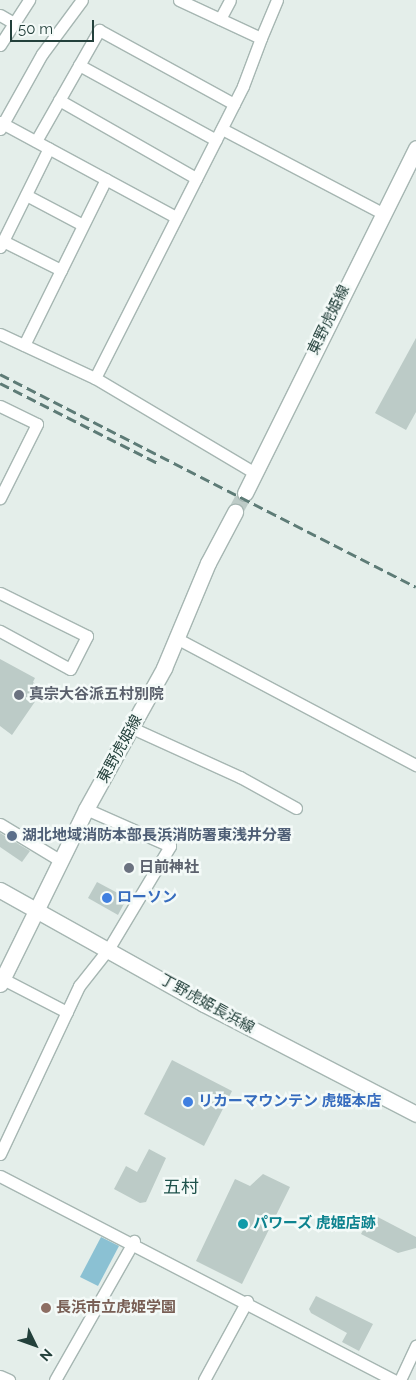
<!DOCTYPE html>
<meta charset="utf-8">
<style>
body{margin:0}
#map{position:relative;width:416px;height:1380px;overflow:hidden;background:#e4eeea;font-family:Raleway,"Noto Sans JP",sans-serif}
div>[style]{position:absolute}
.water>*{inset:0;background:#8bc1d3}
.building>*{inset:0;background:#bccbc7}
.secondary-tunnel>*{height:15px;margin-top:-7.5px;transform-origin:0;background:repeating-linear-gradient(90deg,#bdcbc7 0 15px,transparent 0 23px)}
.roads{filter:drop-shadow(1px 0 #a6b6b2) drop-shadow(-1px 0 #a6b6b2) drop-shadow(0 1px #a6b6b2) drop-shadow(0 -1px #a6b6b2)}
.street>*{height:11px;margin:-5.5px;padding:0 5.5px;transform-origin:5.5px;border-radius:5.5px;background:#fff}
.secondary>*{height:15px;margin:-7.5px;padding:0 7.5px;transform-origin:7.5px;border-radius:7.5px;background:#fff}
.rail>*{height:3px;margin-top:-1.5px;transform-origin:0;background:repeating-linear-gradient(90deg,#5d7b76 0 10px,transparent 0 15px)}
.dots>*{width:14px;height:14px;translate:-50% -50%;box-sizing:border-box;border:2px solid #f4faf8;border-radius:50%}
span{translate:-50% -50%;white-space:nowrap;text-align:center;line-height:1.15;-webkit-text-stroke:5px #f4faf8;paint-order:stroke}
.street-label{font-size:15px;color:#23403b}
.worship-label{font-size:15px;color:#5b616d;font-weight:700}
.left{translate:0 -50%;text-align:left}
.service-label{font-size:15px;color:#4e5e75;font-weight:700}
.shop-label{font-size:15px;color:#366cbe;font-weight:700}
.culture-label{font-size:15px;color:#0d838f;font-weight:700}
.education-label{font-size:15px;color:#785e54;font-weight:700}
.quarter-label{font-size:18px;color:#1e524b}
.north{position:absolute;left:10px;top:1320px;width:50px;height:50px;-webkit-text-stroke:4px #f4faf8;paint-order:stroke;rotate:132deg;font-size:14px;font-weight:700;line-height:20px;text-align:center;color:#23403b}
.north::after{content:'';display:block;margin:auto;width:18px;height:22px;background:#23403b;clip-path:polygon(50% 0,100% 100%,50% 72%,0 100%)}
.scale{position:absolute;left:10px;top:20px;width:84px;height:22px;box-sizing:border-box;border:2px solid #23403b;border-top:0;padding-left:6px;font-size:15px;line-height:18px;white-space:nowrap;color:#23403b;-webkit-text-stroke:4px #f4faf8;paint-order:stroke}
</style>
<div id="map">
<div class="water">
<i style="clip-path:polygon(101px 1237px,119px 1246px,98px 1286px,80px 1277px)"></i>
</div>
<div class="building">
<i style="clip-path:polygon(416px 338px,416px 412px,406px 430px,375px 413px)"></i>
<i style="clip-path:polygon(0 659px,35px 678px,33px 682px,43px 690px,12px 735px,0 726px)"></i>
<i style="clip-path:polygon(0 833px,30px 851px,22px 862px,0 847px)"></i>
<i style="clip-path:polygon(97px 882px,127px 898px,118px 915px,88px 898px)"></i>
<i style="clip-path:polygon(172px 1060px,232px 1091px,204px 1146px,144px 1114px)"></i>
<i style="clip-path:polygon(149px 1149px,166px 1158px,146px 1202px,140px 1203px,114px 1189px,126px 1166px,137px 1172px)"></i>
<i style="clip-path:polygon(263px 1174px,290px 1187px,242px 1284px,196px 1261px,235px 1179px,250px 1186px)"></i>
<i style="clip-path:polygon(372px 1214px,416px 1237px,416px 1248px,398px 1253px,361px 1234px)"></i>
<i style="clip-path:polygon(316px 1296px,373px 1324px,359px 1351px,342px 1342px,347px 1333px,311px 1313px,309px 1309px)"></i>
</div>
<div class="secondary-tunnel">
<i style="left:235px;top:512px;width:21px;rotate:-62deg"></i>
</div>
<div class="roads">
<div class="street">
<i style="left:179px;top:0;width:90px;rotate:24.9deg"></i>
<i style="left:261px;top:38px;width:41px;rotate:-67.2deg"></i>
<i style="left:0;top:15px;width:16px;rotate:30deg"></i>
<i style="left:220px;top:19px;width:21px;rotate:-62deg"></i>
<i style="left:0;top:45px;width:54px;rotate:-57.2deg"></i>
<i style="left:79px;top:65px;width:156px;rotate:28.7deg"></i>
<i style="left:59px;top:100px;width:158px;rotate:29.7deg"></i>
<i style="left:0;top:122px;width:200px;rotate:28.4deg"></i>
<i style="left:0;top:129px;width:86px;rotate:-60.8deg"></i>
<i style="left:42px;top:54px;width:67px;rotate:-53.5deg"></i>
<i style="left:222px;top:129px;width:181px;rotate:27.7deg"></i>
<i style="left:36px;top:141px;width:128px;rotate:-60.4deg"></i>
<i style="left:99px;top:30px;width:154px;rotate:28.7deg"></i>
<i style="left:26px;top:195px;width:64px;rotate:27.8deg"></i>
<i style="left:3px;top:241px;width:65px;rotate:26.6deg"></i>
<i style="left:0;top:247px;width:110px;rotate:-63.7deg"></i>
<i style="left:0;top:334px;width:105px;rotate:24.9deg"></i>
<i style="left:95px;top:378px;width:186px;rotate:30.7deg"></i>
<i style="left:24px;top:345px;width:185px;rotate:-63.7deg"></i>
<i style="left:95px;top:378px;width:327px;rotate:-63.1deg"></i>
<i style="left:243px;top:86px;width:51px;rotate:-69.4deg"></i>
<i style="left:0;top:406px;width:41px;rotate:25.9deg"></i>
<i style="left:37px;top:424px;width:83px;rotate:116.6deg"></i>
<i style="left:0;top:593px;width:97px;rotate:26.3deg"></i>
<i style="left:87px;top:636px;width:37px;rotate:117deg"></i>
<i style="left:70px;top:669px;width:80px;rotate:-151.5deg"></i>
<i style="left:176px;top:638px;width:272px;rotate:27.9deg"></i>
<i style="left:132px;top:728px;width:119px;rotate:24.4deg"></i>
<i style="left:240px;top:777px;width:64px;rotate:29deg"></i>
<i style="left:0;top:824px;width:71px;rotate:31.2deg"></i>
<i style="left:3px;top:979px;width:72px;rotate:27.3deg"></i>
<i style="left:0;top:1154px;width:186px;rotate:-64.8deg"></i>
<i style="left:79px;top:986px;width:48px;rotate:-51.7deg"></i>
<i style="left:109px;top:948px;width:119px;rotate:-59.1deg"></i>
<i style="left:170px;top:846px;width:92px;rotate:-156.2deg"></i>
<i style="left:0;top:1176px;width:443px;rotate:27.4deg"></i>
<i style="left:0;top:1376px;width:10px;rotate:24deg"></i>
<i style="left:55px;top:1380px;width:160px;rotate:-60.4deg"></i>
<i style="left:204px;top:1380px;width:90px;rotate:-61.4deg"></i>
<i style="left:400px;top:1380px;width:38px;rotate:-65deg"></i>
</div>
<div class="secondary">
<i style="left:245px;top:493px;width:385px;rotate:-63.6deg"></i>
<i style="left:0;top:890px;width:234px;rotate:29.2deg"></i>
<i style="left:204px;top:1004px;width:239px;rotate:27.4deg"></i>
<i style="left:0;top:984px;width:195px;rotate:-63.8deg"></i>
<i style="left:86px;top:809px;width:161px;rotate:-61deg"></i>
<i style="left:164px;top:668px;width:114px;rotate:-67.3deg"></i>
<i style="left:208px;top:563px;width:58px;rotate:-62.1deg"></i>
</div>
</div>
<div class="rail">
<i style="left:0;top:374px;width:467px;rotate:27.1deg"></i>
<i style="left:0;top:383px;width:177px;rotate:26.9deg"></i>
</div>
<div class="dots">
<i style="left:19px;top:695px;background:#6b7280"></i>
<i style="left:12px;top:836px;background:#5c6f8a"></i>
<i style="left:129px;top:868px;background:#6b7280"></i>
<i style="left:107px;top:898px;background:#3f7fe0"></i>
<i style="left:188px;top:1102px;background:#3f7fe0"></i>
<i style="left:243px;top:1224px;background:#0f9aa8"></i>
<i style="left:46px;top:1308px;background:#8d6e63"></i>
</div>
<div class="street-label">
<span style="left:329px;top:320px;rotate:-64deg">東野虎姫線</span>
<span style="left:120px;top:749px;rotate:-61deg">東野虎姫線</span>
<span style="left:207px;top:1004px;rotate:29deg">丁野虎姫長浜線</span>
</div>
<div class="worship-label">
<span class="left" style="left:29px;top:695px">真宗大谷派五村別院</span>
<span class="left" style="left:139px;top:868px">日前神社</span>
</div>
<div class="service-label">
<span class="left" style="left:22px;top:836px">湖北地域消防本部長浜消防署東浅井分署</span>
</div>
<div class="shop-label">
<span class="left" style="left:117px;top:898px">ローソン</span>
<span class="left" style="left:198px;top:1102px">リカーマウンテン 虎姫本店</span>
</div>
<div class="culture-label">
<span class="left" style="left:253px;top:1224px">パワーズ 虎姫店跡</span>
</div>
<div class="education-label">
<span class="left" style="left:56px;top:1308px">長浜市立虎姫学園</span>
</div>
<div class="quarter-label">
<span style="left:181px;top:1187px">五村</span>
</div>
<div class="north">N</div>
<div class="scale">50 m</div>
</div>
